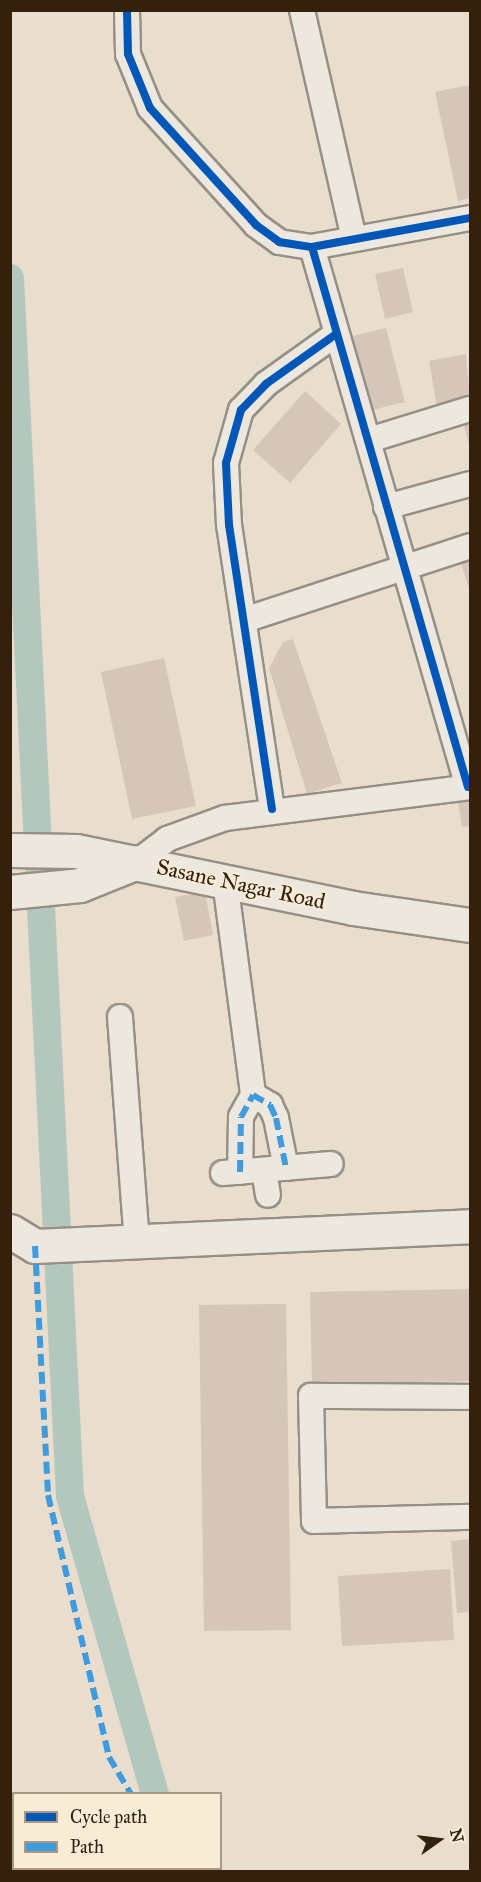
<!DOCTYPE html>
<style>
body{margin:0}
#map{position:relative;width:481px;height:1882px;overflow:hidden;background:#e9decd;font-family:"IM FELL Great Primer",serif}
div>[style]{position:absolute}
.canal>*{height:28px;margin:-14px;padding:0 14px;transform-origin:14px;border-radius:14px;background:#b4c7be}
.building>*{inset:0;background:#d5c6b9}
.roads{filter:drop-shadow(2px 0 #988f84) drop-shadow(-2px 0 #988f84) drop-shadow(0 2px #988f84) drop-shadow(0 -2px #988f84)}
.street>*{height:24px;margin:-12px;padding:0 12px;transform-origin:12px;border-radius:12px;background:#ece7df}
.secondary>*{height:33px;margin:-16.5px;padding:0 16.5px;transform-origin:16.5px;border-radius:16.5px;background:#ece7df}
.quiet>*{height:6px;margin-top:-3px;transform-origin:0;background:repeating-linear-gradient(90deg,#3e9bde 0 12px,transparent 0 18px)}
.cycleway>*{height:8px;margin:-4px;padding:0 4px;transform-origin:4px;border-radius:4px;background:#0057b8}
span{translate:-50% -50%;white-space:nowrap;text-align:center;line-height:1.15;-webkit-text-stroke:4.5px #f8ecd7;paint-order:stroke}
.street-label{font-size:22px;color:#33200d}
.frame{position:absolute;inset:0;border:12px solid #33200d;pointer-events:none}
.legend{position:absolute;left:12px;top:1792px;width:210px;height:78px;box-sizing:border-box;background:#f8ecd7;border:2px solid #a99a86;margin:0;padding:8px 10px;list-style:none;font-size:18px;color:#33200d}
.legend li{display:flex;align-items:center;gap:12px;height:30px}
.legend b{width:30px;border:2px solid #a99a86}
.north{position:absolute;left:409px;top:1810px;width:60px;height:60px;-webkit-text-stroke:4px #f8ecd7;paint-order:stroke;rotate:76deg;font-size:16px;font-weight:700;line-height:24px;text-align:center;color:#33200d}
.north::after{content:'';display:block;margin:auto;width:21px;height:27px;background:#33200d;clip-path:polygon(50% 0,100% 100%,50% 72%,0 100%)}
</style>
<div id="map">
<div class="canal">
<i style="left:10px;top:278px;width:1219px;rotate:87.18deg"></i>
<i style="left:70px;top:1496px;width:310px;rotate:74.1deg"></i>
<i style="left:197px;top:1868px;width:4px;rotate:76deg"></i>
</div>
<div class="building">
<i style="clip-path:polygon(470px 85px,470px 198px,458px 201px,435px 92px)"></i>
<i style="clip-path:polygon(403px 268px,413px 312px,385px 319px,375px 274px)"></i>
<i style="clip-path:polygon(386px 328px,405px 402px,368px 411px,349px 337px)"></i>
<i style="clip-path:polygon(466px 354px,470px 401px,437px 407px,429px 361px)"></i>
<i style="clip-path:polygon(305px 391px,341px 424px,290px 483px,253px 450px)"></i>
<i style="clip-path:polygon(470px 420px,470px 448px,463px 422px)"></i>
<i style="clip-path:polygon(470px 553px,470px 592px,459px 557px)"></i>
<i style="clip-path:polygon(293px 639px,342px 783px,307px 794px,269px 668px,283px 642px)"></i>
<i style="clip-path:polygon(164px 658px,196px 806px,132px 819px,101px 672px)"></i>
<i style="clip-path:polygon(470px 792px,470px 826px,462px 827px,457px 794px)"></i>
<i style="clip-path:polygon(205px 892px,213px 935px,184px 941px,175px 897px)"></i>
<i style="clip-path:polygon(470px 1289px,470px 1381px,312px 1384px,310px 1292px)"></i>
<i style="clip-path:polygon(286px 1304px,291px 1630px,204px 1631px,199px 1305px)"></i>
<i style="clip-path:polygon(470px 1539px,470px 1612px,457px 1613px,451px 1541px)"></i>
<i style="clip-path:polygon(450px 1569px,454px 1640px,342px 1646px,338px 1576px)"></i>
</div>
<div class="roads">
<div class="street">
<i style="left:127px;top:10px;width:44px;rotate:88.7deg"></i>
<i style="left:128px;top:54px;width:58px;rotate:67.8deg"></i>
<i style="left:150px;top:108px;width:158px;rotate:47.8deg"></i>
<i style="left:256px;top:225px;width:29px;rotate:36deg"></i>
<i style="left:279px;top:242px;width:33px;rotate:9deg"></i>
<i style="left:312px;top:247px;width:161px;rotate:-10.4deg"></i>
<i style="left:302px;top:10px;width:234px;rotate:77.2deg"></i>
<i style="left:312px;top:247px;width:562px;rotate:73.89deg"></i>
<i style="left:369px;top:440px;width:106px;rotate:-17.1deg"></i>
<i style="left:386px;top:507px;width:87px;rotate:-15.3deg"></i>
<i style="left:244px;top:620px;width:238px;rotate:-18.1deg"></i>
<i style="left:272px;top:809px;width:287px;rotate:-98.6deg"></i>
<i style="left:229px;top:525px;width:62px;rotate:-92.8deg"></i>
<i style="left:226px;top:463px;width:55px;rotate:-74.2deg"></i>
<i style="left:241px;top:410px;width:36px;rotate:-46deg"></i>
<i style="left:266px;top:384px;width:86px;rotate:-35.5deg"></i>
<i style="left:137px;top:862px;width:38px;rotate:-37deg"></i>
<i style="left:167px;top:839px;width:62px;rotate:-19.9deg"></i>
<i style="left:225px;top:818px;width:247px;rotate:-7.2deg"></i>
<i style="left:225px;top:881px;width:216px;rotate:82.5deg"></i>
<i style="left:253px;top:1095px;width:25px;rotate:119deg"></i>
<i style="left:241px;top:1117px;width:55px;rotate:91deg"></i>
<i style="left:120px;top:1017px;width:225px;rotate:85.7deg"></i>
<i style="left:253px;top:1095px;width:20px;rotate:30deg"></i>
<i style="left:270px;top:1105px;width:14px;rotate:65deg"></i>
<i style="left:276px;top:1118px;width:51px;rotate:78.7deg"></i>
<i style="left:264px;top:1170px;width:25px;rotate:81deg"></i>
<i style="left:223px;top:1173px;width:108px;rotate:-4.8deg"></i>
<i style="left:470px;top:1397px;width:159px;rotate:-179.6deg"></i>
<i style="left:311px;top:1396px;width:125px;rotate:88.6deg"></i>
<i style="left:314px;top:1521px;width:156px;rotate:-1.5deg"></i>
</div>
<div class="secondary">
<i style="left:10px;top:850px;width:66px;rotate:0.9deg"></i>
<i style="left:76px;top:851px;width:283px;rotate:11.6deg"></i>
<i style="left:353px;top:908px;width:118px;rotate:8.3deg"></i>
<i style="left:10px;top:892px;width:70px;rotate:-5.7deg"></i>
<i style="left:80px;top:885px;width:61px;rotate:-22deg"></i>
<i style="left:10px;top:1231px;width:29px;rotate:31deg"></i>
<i style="left:35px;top:1246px;width:435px;rotate:-2.6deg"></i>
</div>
</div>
<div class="quiet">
<i style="left:240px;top:1172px;width:55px;rotate:-89deg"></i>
<i style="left:241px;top:1117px;width:25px;rotate:-61deg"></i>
<i style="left:253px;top:1095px;width:20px;rotate:30deg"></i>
<i style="left:270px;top:1105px;width:14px;rotate:65deg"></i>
<i style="left:276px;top:1118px;width:51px;rotate:78.7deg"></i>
<i style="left:35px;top:1246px;width:249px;rotate:87deg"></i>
<i style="left:48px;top:1495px;width:269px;rotate:76.9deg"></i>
<i style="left:109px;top:1757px;width:43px;rotate:59.3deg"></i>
<i style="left:176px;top:1868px;width:4px;rotate:63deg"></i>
</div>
<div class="cycleway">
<i style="left:127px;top:10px;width:44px;rotate:88.7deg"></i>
<i style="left:128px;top:54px;width:58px;rotate:67.8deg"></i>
<i style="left:150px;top:108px;width:158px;rotate:47.8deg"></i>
<i style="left:256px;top:225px;width:29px;rotate:36deg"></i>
<i style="left:279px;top:242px;width:33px;rotate:9deg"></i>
<i style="left:312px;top:247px;width:161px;rotate:-10.4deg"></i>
<i style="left:312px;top:247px;width:562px;rotate:73.89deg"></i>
<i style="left:272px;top:809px;width:287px;rotate:-98.6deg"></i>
<i style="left:229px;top:525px;width:62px;rotate:-92.8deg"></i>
<i style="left:226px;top:463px;width:55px;rotate:-74.2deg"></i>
<i style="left:241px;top:410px;width:36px;rotate:-46deg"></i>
<i style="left:266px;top:384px;width:86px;rotate:-35.5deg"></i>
</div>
<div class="street-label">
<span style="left:241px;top:884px;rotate:12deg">Sasane Nagar Road</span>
</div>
<div class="frame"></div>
<ul class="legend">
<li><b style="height:8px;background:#0057b8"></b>Cycle path</li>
<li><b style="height:8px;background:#3e9bde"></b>Path</li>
</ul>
<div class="north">N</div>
</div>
